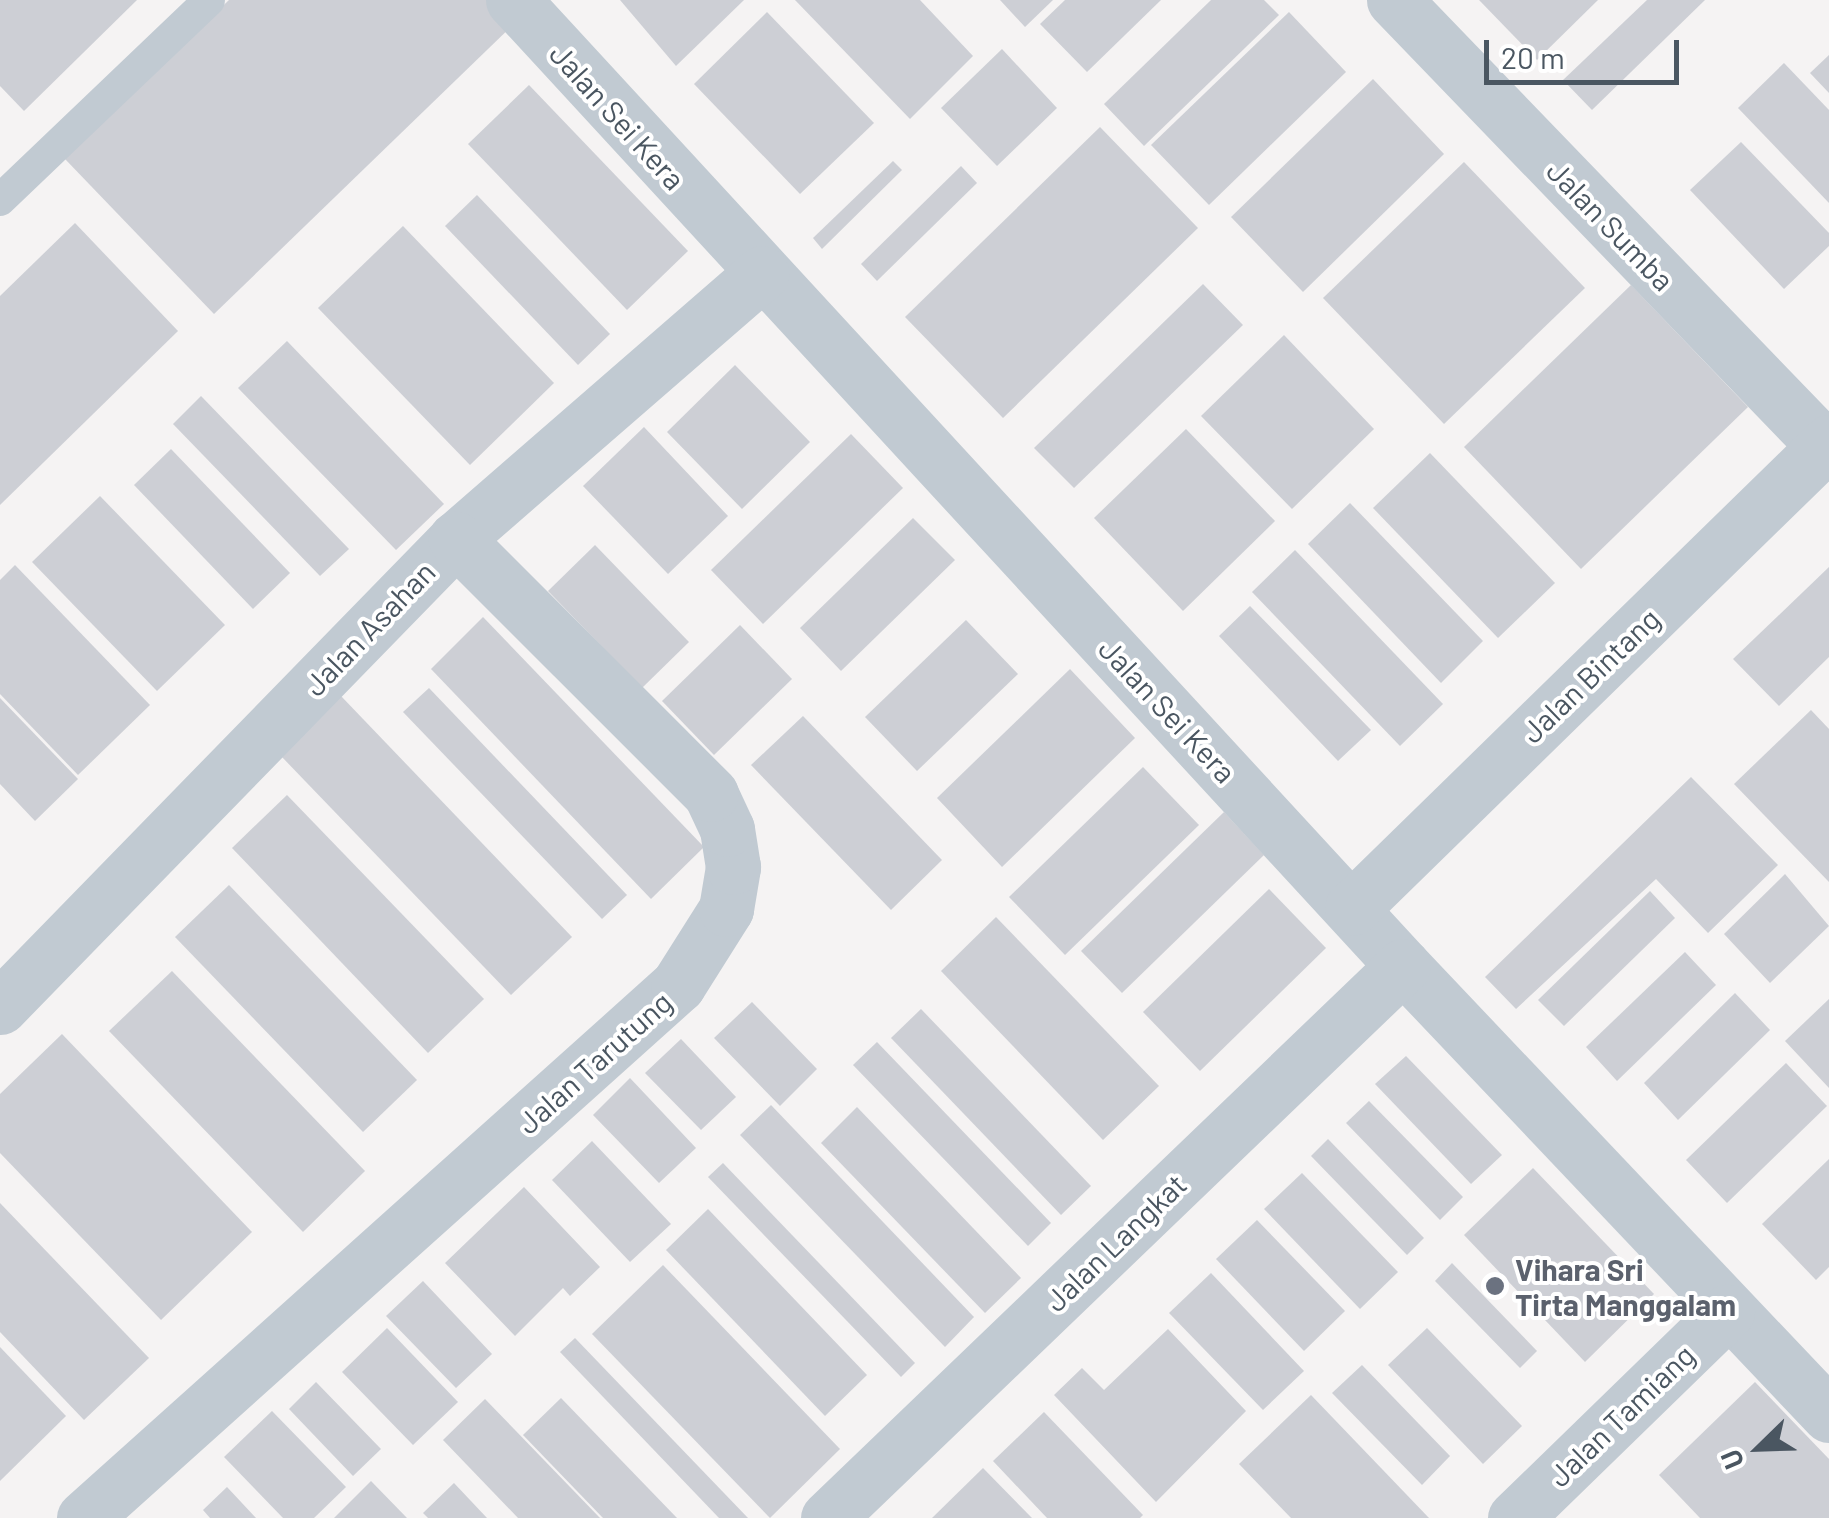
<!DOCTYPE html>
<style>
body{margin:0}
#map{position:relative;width:1829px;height:1518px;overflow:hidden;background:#f5f3f3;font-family:Barlow,sans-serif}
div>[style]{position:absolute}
.building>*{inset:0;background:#cdcfd5}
.lane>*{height:32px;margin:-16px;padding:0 16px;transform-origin:16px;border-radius:16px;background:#c1cad2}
.street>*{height:55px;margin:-27.5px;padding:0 27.5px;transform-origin:27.5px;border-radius:27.5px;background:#c1cad2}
.dots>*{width:28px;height:28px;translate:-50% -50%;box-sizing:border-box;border:5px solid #fff;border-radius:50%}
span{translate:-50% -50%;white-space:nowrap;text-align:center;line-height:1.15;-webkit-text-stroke:8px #fff;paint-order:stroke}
.street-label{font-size:30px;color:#4a5661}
.worship-label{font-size:30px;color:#5b616d;font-weight:700}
.left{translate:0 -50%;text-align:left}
.north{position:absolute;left:1709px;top:1398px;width:100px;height:100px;-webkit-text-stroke:8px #fff;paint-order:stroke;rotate:247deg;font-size:28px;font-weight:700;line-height:40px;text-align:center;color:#4a5661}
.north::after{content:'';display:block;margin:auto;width:35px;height:45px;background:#4a5661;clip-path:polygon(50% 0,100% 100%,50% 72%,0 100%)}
.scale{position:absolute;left:1484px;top:40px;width:195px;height:45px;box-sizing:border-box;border:5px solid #4a5661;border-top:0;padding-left:12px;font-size:30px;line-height:35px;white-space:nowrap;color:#4a5661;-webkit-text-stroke:8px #fff;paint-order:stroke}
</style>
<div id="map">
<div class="building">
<i style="clip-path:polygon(0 0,137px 0,24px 111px,0 86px)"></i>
<i style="clip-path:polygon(229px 0,500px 0,519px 19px,214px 314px,65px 159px)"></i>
<i style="clip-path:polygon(620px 0,744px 0,676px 66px)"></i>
<i style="clip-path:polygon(795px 0,920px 0,973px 56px,910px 119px)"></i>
<i style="clip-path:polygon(1000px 0,1053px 0,1025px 27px)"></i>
<i style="clip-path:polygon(1065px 0,1161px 0,1087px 72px,1040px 24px)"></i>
<i style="clip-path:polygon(1211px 0,1264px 0,1279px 15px,1144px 146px,1104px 104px)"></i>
<i style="clip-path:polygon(1479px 0,1598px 0,1537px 60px)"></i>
<i style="clip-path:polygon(1647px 0,1705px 0,1592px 110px,1563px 80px)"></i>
<i style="clip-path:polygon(767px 12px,874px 123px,800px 194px,694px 84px)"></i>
<i style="clip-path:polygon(1289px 12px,1346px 72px,1209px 205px,1151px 145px)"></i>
<i style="clip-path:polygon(1002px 49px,1057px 108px,997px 166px,941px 108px)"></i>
<i style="clip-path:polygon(1829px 55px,1829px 93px,1810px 73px)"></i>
<i style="clip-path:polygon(1784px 63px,1829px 110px,1829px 203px,1738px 108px)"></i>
<i style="clip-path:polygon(1373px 79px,1444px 154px,1303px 292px,1231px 217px)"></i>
<i style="clip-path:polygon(529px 85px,688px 251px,627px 310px,468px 144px)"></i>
<i style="clip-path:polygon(1100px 127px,1198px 228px,1003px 418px,905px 317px)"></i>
<i style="clip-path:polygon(1741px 142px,1829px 233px,1829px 246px,1784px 289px,1690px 190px)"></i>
<i style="clip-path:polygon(893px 161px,902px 170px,822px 249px,813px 238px)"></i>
<i style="clip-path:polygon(1464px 162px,1585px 288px,1444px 424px,1323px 298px)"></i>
<i style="clip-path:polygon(961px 166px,977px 183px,877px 281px,861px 264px)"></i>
<i style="clip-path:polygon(477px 195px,610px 334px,578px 365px,445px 226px)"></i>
<i style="clip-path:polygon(75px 223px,178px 331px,0 505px,0 296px)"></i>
<i style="clip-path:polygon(403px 226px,554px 383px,470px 465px,318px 308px)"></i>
<i style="clip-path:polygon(1203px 284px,1243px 325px,1074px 488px,1034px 448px)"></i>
<i style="clip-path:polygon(1631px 285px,1748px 407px,1581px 569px,1464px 447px)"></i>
<i style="clip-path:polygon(1284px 335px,1374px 429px,1292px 509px,1201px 416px)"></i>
<i style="clip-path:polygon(287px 341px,444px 504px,396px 550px,238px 388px)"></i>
<i style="clip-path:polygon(735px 365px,810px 442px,742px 509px,667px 432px)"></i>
<i style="clip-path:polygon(201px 396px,349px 549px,320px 576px,173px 424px)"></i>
<i style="clip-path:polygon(644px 427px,728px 516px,668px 574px,583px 486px)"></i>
<i style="clip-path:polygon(1186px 429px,1275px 521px,1183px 611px,1094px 518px)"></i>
<i style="clip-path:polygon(851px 434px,903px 488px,763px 624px,711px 570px)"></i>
<i style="clip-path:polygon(171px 449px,290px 573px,253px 609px,134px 485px)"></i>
<i style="clip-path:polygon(1430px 453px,1555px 583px,1498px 638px,1373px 508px)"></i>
<i style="clip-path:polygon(100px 496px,225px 625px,157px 691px,32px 562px)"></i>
<i style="clip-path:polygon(1350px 503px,1483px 641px,1441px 683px,1308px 544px)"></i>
<i style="clip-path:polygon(913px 518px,955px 560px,841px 671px,800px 628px)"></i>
<i style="clip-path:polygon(595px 545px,689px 642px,642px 688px,548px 591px)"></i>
<i style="clip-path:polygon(1295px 550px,1443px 704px,1400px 746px,1252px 592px)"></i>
<i style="clip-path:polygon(15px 565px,150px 705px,78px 775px,0 694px,0 580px)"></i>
<i style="clip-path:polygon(1829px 567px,1829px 657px,1779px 706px,1733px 659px)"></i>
<i style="clip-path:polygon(1250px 606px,1371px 730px,1338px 761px,1219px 636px)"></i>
<i style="clip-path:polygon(483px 617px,704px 847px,651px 899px,431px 669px)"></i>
<i style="clip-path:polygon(966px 620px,1018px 674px,917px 771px,865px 717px)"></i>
<i style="clip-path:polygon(740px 625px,792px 679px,714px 755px,662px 701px)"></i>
<i style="clip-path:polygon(1070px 669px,1135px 738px,1002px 867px,937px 798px)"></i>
<i style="clip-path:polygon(429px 688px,627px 895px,602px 919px,403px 712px)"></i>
<i style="clip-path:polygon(341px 696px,572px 937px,511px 995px,281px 756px)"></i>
<i style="clip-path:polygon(0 698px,78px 779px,35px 821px,0 784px)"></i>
<i style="clip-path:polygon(1811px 710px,1829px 729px,1829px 882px,1734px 784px)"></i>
<i style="clip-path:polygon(803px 716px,942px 860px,891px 910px,751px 765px)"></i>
<i style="clip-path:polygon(1143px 767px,1199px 825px,1065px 955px,1009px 897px)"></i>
<i style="clip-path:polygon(1691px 777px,1778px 865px,1708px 933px,1656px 879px,1516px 1009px,1485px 977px)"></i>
<i style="clip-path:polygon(287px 795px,484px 999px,428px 1053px,232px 848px)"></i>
<i style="clip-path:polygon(1224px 812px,1264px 855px,1122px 993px,1081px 951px)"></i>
<i style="clip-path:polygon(1785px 874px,1829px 926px,1770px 983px,1724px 934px)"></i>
<i style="clip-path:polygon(229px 885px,417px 1080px,363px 1132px,175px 937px)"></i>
<i style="clip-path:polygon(1269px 889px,1326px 948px,1200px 1071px,1143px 1012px)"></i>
<i style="clip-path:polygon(1650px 891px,1675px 918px,1564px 1026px,1538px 1000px)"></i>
<i style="clip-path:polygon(996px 917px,1159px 1086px,1103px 1140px,941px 971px)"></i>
<i style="clip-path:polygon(1685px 952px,1716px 985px,1617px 1081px,1586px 1047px)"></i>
<i style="clip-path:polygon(172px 971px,365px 1171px,303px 1232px,109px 1031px)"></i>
<i style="clip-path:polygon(1735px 993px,1770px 1030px,1678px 1120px,1644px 1083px)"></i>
<i style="clip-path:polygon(1829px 999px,1829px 1088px,1785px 1041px)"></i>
<i style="clip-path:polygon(752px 1002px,817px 1069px,780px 1106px,714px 1038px)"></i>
<i style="clip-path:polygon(921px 1009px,1091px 1186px,1061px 1215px,891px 1038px)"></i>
<i style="clip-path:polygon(62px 1034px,252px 1232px,161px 1320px,0 1153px,0 1094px)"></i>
<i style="clip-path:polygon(681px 1039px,736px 1097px,701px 1130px,645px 1073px)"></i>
<i style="clip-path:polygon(877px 1042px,1051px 1223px,1028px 1246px,853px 1065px)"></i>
<i style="clip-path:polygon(1406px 1056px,1502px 1155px,1471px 1184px,1375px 1084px)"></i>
<i style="clip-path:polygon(1786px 1063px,1827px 1106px,1727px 1203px,1686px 1160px)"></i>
<i style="clip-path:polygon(630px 1078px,696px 1148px,659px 1183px,593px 1115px)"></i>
<i style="clip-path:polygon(1369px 1101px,1463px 1197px,1440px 1220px,1346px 1123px)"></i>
<i style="clip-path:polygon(771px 1105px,974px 1317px,945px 1347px,740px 1135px)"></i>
<i style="clip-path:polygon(857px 1107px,1021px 1278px,985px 1313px,821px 1143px)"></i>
<i style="clip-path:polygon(1328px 1139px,1424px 1238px,1407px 1255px,1311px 1156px)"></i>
<i style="clip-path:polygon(592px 1141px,671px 1224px,630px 1262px,552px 1180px)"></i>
<i style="clip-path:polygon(1829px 1159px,1829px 1267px,1816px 1280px,1762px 1224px)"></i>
<i style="clip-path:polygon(723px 1163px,915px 1363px,901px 1377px,708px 1177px)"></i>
<i style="clip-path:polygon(1533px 1168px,1654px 1294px,1585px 1362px,1464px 1235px)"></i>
<i style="clip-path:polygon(1302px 1173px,1398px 1272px,1360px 1309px,1264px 1209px)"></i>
<i style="clip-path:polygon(524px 1187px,600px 1267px,570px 1296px,563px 1288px,515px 1336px,445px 1263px)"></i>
<i style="clip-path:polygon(0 1203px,149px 1358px,84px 1420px,0 1332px)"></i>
<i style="clip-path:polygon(708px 1209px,867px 1375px,825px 1416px,666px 1250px)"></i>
<i style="clip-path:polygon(1257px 1220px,1345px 1311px,1304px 1351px,1216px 1259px)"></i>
<i style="clip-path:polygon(1452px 1263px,1537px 1351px,1520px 1368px,1435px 1281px)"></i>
<i style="clip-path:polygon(663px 1265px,840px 1449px,770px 1518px,592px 1334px)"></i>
<i style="clip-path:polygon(1211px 1273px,1304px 1371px,1263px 1410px,1169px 1313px)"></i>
<i style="clip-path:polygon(423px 1281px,492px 1354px,456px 1388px,386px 1316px)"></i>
<i style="clip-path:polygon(387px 1328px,458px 1402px,413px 1445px,342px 1372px)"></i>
<i style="clip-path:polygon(1427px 1328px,1522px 1426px,1483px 1464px,1388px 1365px)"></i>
<i style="clip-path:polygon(1168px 1329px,1246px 1411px,1156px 1502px,1054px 1395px,1082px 1368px,1104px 1390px)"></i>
<i style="clip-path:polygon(575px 1338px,748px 1518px,719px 1518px,560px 1352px)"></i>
<i style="clip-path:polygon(0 1347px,66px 1416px,0 1481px)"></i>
<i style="clip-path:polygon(1362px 1365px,1450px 1456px,1422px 1485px,1332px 1393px)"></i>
<i style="clip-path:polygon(316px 1382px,381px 1449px,353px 1476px,289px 1409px)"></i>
<i style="clip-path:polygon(1755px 1382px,1829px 1459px,1829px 1518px,1700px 1518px,1659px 1475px)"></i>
<i style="clip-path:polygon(1311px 1395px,1429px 1518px,1291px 1518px,1239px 1464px)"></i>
<i style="clip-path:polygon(561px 1398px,677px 1518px,603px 1518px,523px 1435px)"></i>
<i style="clip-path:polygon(485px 1399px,600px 1518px,518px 1518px,443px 1440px)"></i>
<i style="clip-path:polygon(272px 1411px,346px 1487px,314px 1518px,283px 1518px,224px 1457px)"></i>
<i style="clip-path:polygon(1044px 1412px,1143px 1515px,1140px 1518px,1047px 1518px,993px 1461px)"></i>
<i style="clip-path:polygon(983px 1468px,1032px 1518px,932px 1518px)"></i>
<i style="clip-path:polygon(371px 1481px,407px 1518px,334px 1518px)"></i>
<i style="clip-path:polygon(454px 1483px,487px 1518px,428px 1518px,423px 1513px)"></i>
<i style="clip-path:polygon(227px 1487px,256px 1518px,210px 1518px,203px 1510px)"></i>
</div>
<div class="lane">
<i style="left:0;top:200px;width:289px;rotate:-43.7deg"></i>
</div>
<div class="street">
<i style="left:513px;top:0;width:1313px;rotate:47.34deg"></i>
<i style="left:1403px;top:966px;width:619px;rotate:46.51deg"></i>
<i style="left:1394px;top:0;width:627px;rotate:46.03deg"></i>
<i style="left:1352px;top:908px;width:667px;rotate:-44.33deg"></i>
<i style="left:0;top:1007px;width:653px;rotate:-45.74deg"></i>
<i style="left:456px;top:539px;width:405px;rotate:-41deg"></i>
<i style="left:84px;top:1518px;width:798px;rotate:-41.9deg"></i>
<i style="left:678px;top:985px;width:90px;rotate:-57.7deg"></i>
<i style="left:726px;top:909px;width:43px;rotate:-80.5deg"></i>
<i style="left:733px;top:867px;width:38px;rotate:-99deg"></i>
<i style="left:727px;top:829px;width:38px;rotate:-115deg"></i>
<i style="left:711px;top:794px;width:361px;rotate:-135deg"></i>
<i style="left:828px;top:1518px;width:797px;rotate:-43.83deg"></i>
<i style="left:1515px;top:1518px;width:296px;rotate:-44.2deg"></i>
</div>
<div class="dots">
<i style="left:1495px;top:1286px;background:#6b7280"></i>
</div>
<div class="street-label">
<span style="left:618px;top:116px;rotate:48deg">Jalan Sei Kera</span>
<span style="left:1611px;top:225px;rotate:46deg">Jalan Sumba</span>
<span style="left:369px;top:628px;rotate:-46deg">Jalan Asahan</span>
<span style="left:1590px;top:675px;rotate:-44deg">Jalan Bintang</span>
<span style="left:1168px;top:710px;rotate:47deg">Jalan Sei Kera</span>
<span style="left:594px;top:1062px;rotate:-42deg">Jalan Tarutung</span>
<span style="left:1115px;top:1242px;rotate:-44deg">Jalan Langkat</span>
<span style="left:1621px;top:1415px;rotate:-44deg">Jalan Tamiang</span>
</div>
<div class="worship-label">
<span class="left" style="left:1515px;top:1286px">Vihara Sri<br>Tirta Manggalam</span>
</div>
<div class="north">U</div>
<div class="scale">20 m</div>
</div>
